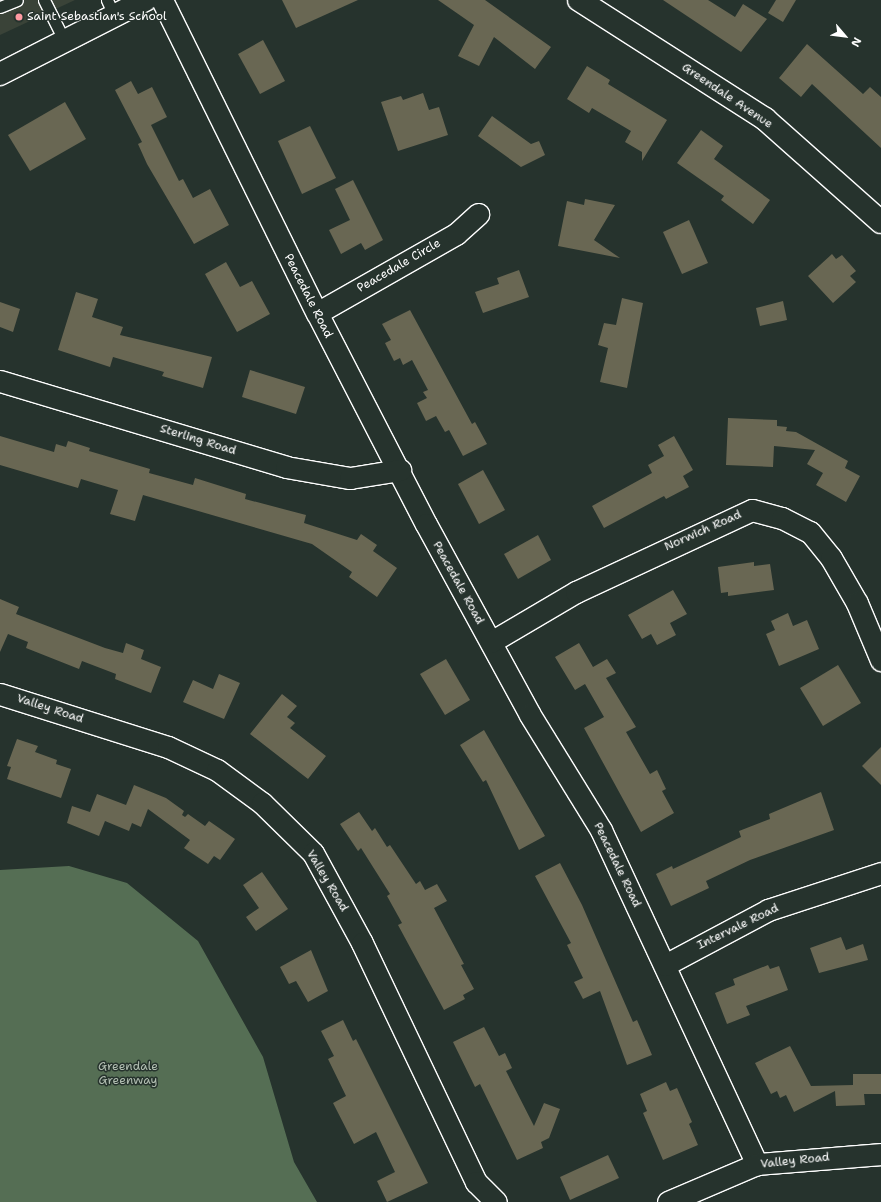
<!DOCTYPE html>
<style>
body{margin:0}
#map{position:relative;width:881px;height:1202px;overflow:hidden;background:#26332d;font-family:"Shantell Sans",sans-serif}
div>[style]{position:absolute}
.built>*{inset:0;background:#3a4338}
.green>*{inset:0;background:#556e54}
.building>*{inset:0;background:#696753}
.roads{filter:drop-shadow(1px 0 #fff) drop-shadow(-1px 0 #fff) drop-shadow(0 1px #fff) drop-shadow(0 -1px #fff)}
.service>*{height:11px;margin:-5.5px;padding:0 5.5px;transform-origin:5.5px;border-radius:5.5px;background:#26332d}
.minor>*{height:21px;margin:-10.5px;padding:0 10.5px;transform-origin:10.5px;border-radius:10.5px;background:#26332d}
.secondary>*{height:22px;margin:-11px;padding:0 11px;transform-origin:11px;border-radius:11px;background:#26332d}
.dots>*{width:11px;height:11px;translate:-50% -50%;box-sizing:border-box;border:2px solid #26332d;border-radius:50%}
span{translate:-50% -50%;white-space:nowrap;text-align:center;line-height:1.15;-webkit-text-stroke:3px #26332d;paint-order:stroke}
.poi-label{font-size:12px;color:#fff}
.left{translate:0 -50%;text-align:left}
.street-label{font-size:12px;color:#fff}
.park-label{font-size:12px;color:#b2beb2}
.north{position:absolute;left:825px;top:16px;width:40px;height:40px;-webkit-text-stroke:3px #26332d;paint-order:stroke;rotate:118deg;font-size:11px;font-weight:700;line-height:16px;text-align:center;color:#fff}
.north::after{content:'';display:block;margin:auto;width:14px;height:18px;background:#fff;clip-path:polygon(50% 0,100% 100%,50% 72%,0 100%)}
</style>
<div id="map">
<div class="built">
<i style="clip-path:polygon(0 0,75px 0,0 35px)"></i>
</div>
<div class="green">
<i style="clip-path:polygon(69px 866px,127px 883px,198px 941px,263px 1057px,294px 1162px,317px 1202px,0 1202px,0 870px)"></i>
</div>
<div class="building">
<i style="clip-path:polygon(282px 0,358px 0,296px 28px)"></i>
<i style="clip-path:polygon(438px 0,485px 0,551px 47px,535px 69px,494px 37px,479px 66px,458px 56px,474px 25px)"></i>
<i style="clip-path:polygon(663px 0,708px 0,735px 17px,743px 4px,767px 19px,741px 52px)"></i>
<i style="clip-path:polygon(776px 0,796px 0,783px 22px,768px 13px)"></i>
<i style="clip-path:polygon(263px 40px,285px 81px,260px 94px,238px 54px)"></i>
<i style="clip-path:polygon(807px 44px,863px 94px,870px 87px,881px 97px,881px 148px,812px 84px,801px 97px,779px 78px)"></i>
<i style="clip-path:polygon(587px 66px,610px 80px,608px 84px,667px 120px,642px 161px,642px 152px,625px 142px,631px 131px,592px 108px,589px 113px,567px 99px)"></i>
<i style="clip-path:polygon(131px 81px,138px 94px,152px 87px,167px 117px,151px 125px,179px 181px,183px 179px,193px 198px,210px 189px,229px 225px,194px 244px,147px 164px,138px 144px,142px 142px,115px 90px)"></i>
<i style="clip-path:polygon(423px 93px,429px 110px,439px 107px,448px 135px,398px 151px,381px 102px,401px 96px,403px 100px)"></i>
<i style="clip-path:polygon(65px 102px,86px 139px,30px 171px,8px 135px)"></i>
<i style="clip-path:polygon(492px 116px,531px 144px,539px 141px,545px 155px,521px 167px,478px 136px)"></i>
<i style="clip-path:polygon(310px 126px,336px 178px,302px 194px,278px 141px)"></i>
<i style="clip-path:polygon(701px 130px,723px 146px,714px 159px,770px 200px,753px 224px,721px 200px,724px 196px,677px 163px)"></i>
<i style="clip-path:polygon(353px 180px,383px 240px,365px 250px,361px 243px,341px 254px,329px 230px,350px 220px,335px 189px)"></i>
<i style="clip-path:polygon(585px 199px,615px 205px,594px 240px,620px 258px,558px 246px,567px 201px,584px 205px)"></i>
<i style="clip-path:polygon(689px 220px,708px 263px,682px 274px,663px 232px)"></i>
<i style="clip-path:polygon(832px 254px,836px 259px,842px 255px,856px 271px,850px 276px,856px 282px,833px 303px,808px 276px)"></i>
<i style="clip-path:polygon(226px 262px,240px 287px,252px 281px,270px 314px,237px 332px,205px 274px)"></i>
<i style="clip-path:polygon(519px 270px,529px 297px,483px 313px,475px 292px,499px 284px,497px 278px)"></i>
<i style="clip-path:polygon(76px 292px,98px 299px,92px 317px,123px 327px,120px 335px,212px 357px,203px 388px,162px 376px,164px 372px,113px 357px,110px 367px,58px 350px)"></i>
<i style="clip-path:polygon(622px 298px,643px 303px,627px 388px,600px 382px,608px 348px,598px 345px,604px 323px,616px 325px)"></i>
<i style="clip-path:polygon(783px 301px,787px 320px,760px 326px,756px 308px)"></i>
<i style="clip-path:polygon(0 302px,20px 309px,13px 332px,0 327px)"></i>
<i style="clip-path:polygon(410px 310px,472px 424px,475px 422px,487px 444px,463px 456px,449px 430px,445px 432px,436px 416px,426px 421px,417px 403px,427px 398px,423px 392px,428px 390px,412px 360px,403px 365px,400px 358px,394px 361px,385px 343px,391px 340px,382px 324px)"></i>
<i style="clip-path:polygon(250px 370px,305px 387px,296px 414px,242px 397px)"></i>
<i style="clip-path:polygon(728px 418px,777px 420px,777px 426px,787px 427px,786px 431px,796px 432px,848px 461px,845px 468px,860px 476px,846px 502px,816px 485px,823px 473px,807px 464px,815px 450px,774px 446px,773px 467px,726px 465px)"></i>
<i style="clip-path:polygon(0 436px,54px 452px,56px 444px,66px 447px,68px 441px,90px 448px,89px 451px,150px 469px,149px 473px,193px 485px,195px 478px,246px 494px,245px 499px,306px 515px,304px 523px,357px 540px,361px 534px,377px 545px,373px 551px,397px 568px,377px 597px,349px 577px,352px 572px,312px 544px,143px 495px,135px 521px,110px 514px,118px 490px,81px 479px,78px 488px,0 465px)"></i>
<i style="clip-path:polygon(674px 436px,693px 470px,683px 476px,689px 487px,666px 499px,664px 496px,604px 528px,592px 506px,652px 473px,648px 465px,664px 456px,658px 445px)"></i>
<i style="clip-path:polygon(483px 470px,505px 510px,479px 524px,458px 484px)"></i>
<i style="clip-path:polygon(538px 535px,551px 560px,518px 579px,504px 554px)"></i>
<i style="clip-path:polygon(754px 562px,754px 566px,770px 564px,774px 590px,728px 596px,728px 592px,721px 593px,718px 567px)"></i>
<i style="clip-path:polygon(673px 590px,687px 614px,670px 623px,676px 635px,657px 645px,651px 634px,642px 639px,628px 615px)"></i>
<i style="clip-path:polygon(0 599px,19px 607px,16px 614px,105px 648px,123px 653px,126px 643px,144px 650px,141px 659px,161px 667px,151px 693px,115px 679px,116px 674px,82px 661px,79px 669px,26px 648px,28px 642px,8px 634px,0 652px)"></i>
<i style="clip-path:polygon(788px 613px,793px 626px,807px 620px,819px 649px,779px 666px,766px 634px,775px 630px,771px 621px)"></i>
<i style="clip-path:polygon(579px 643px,593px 667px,607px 659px,616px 673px,606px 678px,636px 727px,626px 732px,650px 774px,657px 770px,666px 789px,662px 791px,674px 813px,641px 832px,584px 728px,604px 717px,585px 684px,575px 690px,555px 657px)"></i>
<i style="clip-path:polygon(446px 659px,470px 700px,445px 715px,420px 674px)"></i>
<i style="clip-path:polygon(838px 665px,861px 703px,823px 726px,800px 688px)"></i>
<i style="clip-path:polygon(219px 674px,240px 683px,224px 719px,183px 702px,193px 680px,213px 689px)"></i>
<i style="clip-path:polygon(282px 694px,297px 706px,287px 717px,295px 723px,290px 728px,326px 756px,308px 779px,250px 734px)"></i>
<i style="clip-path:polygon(484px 730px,545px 836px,519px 850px,486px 780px,483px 782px,460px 745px)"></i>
<i style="clip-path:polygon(17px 739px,38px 746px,35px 752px,57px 760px,56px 764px,71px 769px,61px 798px,7px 779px,11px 767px,7px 766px)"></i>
<i style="clip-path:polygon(881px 747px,881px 785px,862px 766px)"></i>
<i style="clip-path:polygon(134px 785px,166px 798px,184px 811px,182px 815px,185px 817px,188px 814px,205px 826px,209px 821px,235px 839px,220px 860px,214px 856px,208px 864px,184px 848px,190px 840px,148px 809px,141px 827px,132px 823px,129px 831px,105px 821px,99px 836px,67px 823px,72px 806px,90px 812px,97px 794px,126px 805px)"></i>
<i style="clip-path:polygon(821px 792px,834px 830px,750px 860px,706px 881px,709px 888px,671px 906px,656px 874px,672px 866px,673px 869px,741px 837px,739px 831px,770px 819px,769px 814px)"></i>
<i style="clip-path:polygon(359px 812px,372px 831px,375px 828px,387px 847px,390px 845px,416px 884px,420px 881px,425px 890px,437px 884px,447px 901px,434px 908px,464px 964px,461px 965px,474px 989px,463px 995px,465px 999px,444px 1010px,398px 925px,402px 923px,387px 896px,390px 894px,361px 848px,358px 851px,340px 824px)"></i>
<i style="clip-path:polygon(560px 863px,582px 905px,633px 1022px,637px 1020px,652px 1055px,627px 1065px,600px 991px,583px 999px,574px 982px,583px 978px,567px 945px,571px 943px,535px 876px)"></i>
<i style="clip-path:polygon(262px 872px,288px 909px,256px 931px,246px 917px,259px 908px,243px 885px)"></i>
<i style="clip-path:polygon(841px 937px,846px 950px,863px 944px,868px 960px,819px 973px,810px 948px)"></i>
<i style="clip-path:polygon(311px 950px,328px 991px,308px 1002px,296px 981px,289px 984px,280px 967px)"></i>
<i style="clip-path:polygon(768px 965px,770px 969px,779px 966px,788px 990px,746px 1006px,750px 1015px,727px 1024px,715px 993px,735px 985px,733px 979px)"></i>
<i style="clip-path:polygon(343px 1020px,353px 1041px,356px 1039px,428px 1183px,387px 1202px,377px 1181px,395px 1172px,376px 1132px,354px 1144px,333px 1103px,346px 1096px,328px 1059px,334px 1056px,321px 1031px)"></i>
<i style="clip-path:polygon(484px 1027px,499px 1056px,505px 1053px,512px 1068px,506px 1071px,534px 1126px,544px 1103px,560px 1109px,549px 1138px,541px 1142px,543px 1148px,517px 1160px,480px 1084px,475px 1087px,453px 1042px)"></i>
<i style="clip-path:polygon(790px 1046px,811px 1086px,853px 1085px,853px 1074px,881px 1074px,881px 1094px,864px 1094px,865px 1105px,836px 1106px,835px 1091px,794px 1112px,786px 1095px,780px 1098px,777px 1091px,771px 1094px,755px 1063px)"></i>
<i style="clip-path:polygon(666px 1082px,670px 1091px,677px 1088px,692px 1122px,689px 1124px,698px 1145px,663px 1160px,643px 1113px,647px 1111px,640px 1094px)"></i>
<i style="clip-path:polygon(608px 1155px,619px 1178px,570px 1200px,560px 1177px)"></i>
</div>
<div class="roads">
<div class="service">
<i style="left:44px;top:0;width:45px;rotate:63.4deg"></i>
<i style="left:107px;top:0;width:17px;rotate:65deg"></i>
<i style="left:0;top:7px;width:18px;rotate:-22deg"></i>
</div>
<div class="minor">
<i style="left:162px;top:0;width:349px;rotate:63.7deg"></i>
<i style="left:317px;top:313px;width:237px;rotate:62.7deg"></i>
<i style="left:426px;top:524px;width:217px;rotate:61.4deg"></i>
<i style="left:530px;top:715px;width:135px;rotate:58.3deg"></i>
<i style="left:601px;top:830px;width:369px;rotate:65deg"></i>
<i style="left:317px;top:313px;width:160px;rotate:-29.6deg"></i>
<i style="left:456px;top:234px;width:30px;rotate:-42deg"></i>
<i style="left:0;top:381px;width:299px;rotate:16.7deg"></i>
<i style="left:286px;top:467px;width:65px;rotate:9.8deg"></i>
<i style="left:350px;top:478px;width:51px;rotate:-9.1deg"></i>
<i style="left:491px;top:642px;width:99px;rotate:-30.5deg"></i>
<i style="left:576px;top:592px;width:194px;rotate:-25deg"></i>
<i style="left:752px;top:510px;width:31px;rotate:15deg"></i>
<i style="left:782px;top:518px;width:31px;rotate:27deg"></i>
<i style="left:810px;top:532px;width:33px;rotate:51deg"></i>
<i style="left:831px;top:558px;width:52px;rotate:60deg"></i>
<i style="left:857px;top:603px;width:62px;rotate:67.2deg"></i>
<i style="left:0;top:694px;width:176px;rotate:17.5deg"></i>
<i style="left:168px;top:747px;width:54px;rotate:25.1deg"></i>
<i style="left:217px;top:770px;width:56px;rotate:36.3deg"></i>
<i style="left:262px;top:803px;width:71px;rotate:44.4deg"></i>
<i style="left:313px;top:853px;width:102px;rotate:61.4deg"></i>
<i style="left:362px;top:943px;width:265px;rotate:64.5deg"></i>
<i style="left:476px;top:1182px;width:28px;rotate:45deg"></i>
<i style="left:665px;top:965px;width:117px;rotate:-28.1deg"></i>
<i style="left:768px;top:910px;width:119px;rotate:-18.1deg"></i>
<i style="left:668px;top:1202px;width:97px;rotate:-23.1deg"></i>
<i style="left:757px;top:1164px;width:124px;rotate:-4.6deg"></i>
</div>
<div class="secondary">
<i style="left:579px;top:0;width:221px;rotate:32.6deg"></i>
<i style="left:765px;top:119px;width:155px;rotate:41.6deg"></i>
<i style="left:0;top:74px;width:163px;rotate:-27deg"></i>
</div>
</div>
<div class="dots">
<i style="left:19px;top:17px;background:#ff9aa2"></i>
</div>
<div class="poi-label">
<span class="left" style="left:27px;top:17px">Saint Sebastian's School</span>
</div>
<div class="street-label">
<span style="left:727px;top:96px;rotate:34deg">Greendale Avenue</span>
<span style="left:399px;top:266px;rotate:-30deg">Peacedale Circle</span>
<span style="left:308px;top:296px;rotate:63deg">Peacedale Road</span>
<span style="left:198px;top:440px;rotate:17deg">Sterling Road</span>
<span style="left:703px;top:531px;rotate:-24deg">Norwich Road</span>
<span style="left:458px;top:583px;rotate:61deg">Peacedale Road</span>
<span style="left:50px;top:709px;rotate:18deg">Valley Road</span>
<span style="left:617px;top:865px;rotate:64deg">Peacedale Road</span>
<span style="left:327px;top:881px;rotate:59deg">Valley Road</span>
<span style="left:738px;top:927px;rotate:-26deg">Intervale Road</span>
<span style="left:795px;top:1161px;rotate:-6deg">Valley Road</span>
</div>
<div class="park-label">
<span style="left:128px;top:1074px">Greendale<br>Greenway</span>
</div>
<div class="north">N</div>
</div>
